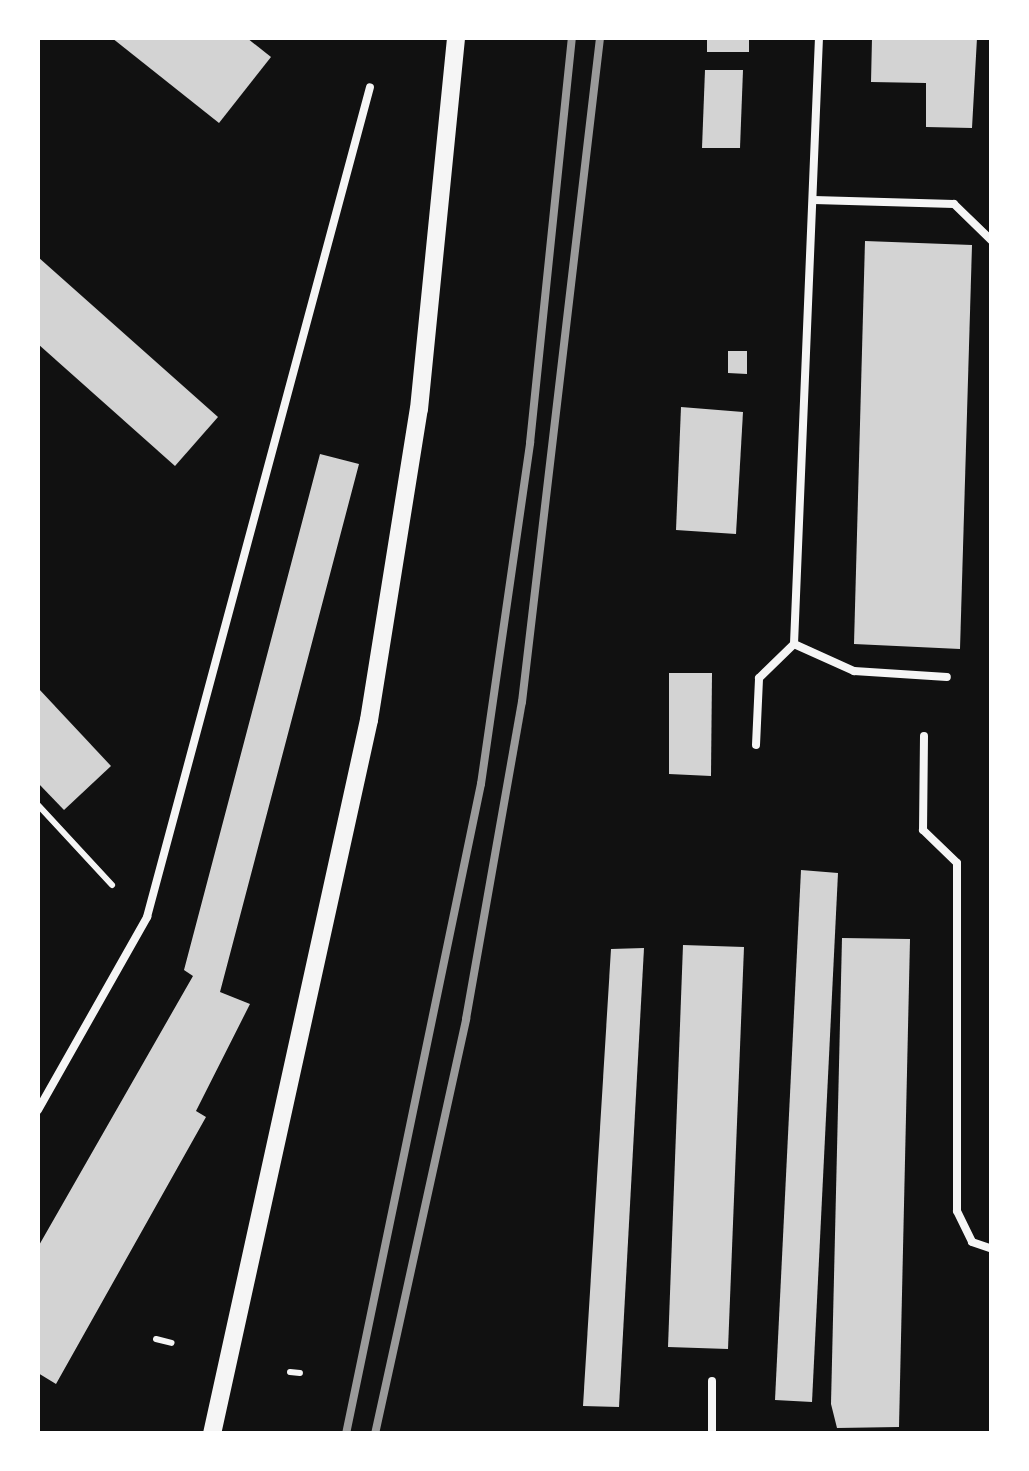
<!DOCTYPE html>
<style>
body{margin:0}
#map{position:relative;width:1029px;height:1471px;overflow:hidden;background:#111;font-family:Rubik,sans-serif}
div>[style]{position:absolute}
.building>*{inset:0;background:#d3d3d3}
.path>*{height:6px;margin:-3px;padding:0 3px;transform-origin:3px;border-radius:3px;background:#f5f5f5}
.service>*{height:8px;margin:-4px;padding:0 4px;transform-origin:4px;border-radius:4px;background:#f5f5f5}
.tertiary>*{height:18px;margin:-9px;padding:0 9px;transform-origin:9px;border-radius:9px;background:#f5f5f5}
.rail>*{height:8px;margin:-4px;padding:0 4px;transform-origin:4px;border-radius:4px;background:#9a9a9a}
span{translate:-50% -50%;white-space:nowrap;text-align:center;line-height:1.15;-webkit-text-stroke:9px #fff;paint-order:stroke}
.frame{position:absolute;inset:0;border:40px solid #fff;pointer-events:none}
</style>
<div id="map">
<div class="building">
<i style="clip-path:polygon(112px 38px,247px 38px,271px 57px,219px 123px)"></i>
<i style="clip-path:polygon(707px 38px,749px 38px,749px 52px,707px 52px)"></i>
<i style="clip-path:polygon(872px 38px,977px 38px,972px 128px,926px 127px,926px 83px,871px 82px)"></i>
<i style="clip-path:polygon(705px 70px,743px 70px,740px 148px,702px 148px)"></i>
<i style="clip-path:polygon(865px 241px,972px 245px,960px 649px,854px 644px)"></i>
<i style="clip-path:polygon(38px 257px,218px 417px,175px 466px,38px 344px)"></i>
<i style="clip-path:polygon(728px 351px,747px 351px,747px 374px,728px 373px)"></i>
<i style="clip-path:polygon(681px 407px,743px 412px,736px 534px,676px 530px)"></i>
<i style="clip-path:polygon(320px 454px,359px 464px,220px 992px,250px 1004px,196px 1111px,206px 1117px,56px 1384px,38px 1373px,38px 1247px,193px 976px,184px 970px)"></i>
<i style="clip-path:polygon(669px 673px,712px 673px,711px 776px,669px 774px)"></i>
<i style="clip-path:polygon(38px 688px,111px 766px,64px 810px,38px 783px)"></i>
<i style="clip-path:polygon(801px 870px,838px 873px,812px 1402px,775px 1400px)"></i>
<i style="clip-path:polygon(842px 938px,910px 939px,899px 1427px,837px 1428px,831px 1404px)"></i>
<i style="clip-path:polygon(683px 945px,744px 947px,728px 1349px,668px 1347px)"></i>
<i style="clip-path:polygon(644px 948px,619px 1407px,583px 1406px,611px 949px)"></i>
</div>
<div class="path">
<i style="left:38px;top:805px;width:109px;rotate:47.2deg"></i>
<i style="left:156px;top:1339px;width:16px;rotate:14deg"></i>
<i style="left:290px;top:1372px;width:10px;rotate:6deg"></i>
</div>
<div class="service">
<i style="left:814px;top:200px;width:140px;rotate:1.6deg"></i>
<i style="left:954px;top:204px;width:53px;rotate:44.2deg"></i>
<i style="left:794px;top:644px;width:66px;rotate:24.2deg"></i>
<i style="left:854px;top:671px;width:93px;rotate:3.7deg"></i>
<i style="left:924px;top:736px;width:94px;rotate:90.6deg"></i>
<i style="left:923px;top:830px;width:47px;rotate:44.1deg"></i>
<i style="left:957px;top:863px;width:348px;rotate:90deg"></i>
<i style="left:957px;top:1211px;width:34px;rotate:64deg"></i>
<i style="left:972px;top:1242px;width:21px;rotate:19deg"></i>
<i style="left:756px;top:745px;width:67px;rotate:-87.4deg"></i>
<i style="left:759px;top:678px;width:49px;rotate:-44.2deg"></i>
<i style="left:794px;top:644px;width:607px;rotate:-87.64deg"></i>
<i style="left:38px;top:1110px;width:222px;rotate:-60.5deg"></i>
<i style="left:147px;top:917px;width:859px;rotate:-74.96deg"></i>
<i style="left:712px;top:1434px;width:53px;rotate:-90deg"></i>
</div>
<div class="tertiary">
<i style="left:212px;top:1434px;width:731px;rotate:-77.6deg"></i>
<i style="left:369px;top:720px;width:315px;rotate:-80.9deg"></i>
<i style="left:419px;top:409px;width:373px;rotate:-84.3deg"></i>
</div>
<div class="rail">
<i style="left:346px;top:1434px;width:664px;rotate:-78.27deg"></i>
<i style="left:481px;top:784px;width:345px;rotate:-81.8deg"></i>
<i style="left:530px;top:443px;width:407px;rotate:-84.1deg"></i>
<i style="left:375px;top:1434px;width:425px;rotate:-77.6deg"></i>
<i style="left:466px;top:1019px;width:322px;rotate:-80deg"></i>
<i style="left:522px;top:702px;width:669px;rotate:-83.3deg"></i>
</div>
<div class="frame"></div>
</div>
